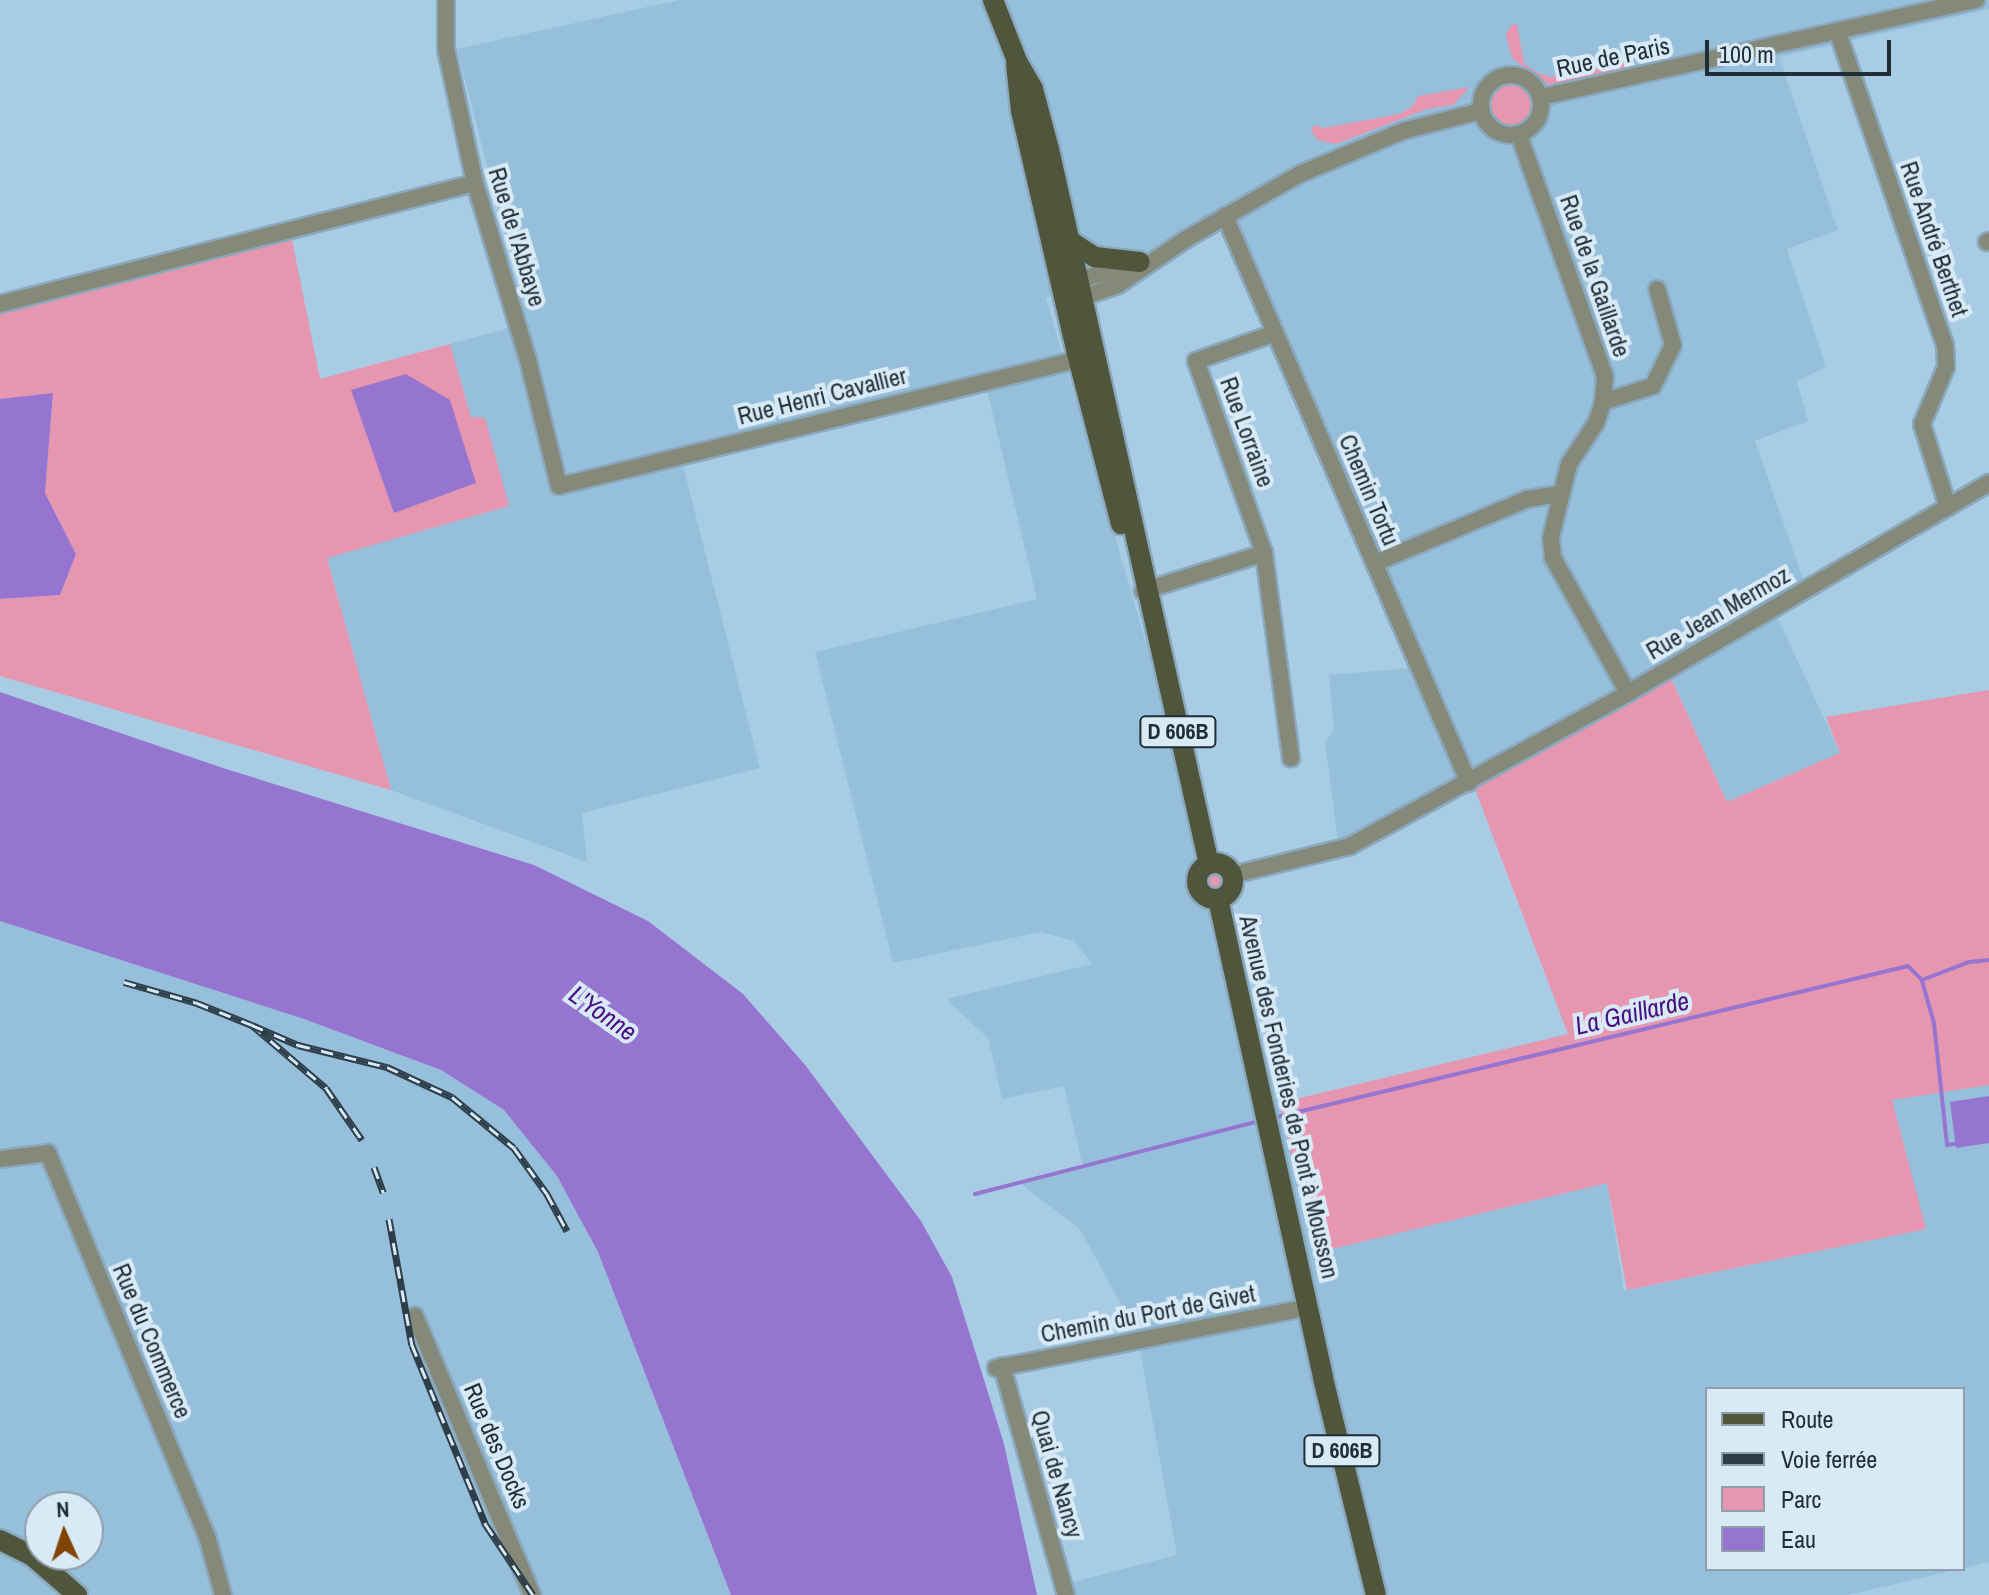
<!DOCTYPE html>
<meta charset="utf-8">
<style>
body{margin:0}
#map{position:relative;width:1989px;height:1595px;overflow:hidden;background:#a9cce5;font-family:"Archivo Narrow",sans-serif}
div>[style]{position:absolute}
.built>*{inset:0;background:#96bfdb}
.green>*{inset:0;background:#e796b0}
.round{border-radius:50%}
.water>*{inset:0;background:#9675d1}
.stream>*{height:4px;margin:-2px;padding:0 2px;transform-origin:2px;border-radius:2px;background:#9675d1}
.roads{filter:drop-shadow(2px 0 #8ba9be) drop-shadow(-2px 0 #8ba9be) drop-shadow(0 2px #8ba9be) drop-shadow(0 -2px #8ba9be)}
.minor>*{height:16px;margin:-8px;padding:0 8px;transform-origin:8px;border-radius:8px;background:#85897a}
.minor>.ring{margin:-8px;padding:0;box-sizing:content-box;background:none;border:16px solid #85897a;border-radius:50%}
.major>*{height:20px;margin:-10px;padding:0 10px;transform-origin:10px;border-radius:10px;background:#50563b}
.major>.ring{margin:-10px;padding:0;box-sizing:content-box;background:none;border:20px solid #50563b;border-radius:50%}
.rail>*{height:7px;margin-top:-3.5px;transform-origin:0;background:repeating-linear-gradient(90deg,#d9eaf7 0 12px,#2e3e49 0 24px);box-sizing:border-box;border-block:2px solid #2e3e49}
span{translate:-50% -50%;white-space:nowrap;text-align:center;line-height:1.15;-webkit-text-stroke:8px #d9eaf7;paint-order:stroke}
.shield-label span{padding:2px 6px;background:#d9eaf7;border:2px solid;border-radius:6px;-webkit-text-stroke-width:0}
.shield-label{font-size:22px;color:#1f2d36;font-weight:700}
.street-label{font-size:24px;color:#1f2d36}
.water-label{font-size:26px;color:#491182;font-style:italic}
.legend{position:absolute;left:1705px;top:1387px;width:260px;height:184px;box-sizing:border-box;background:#d9eaf7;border:2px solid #8f9eaa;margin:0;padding:10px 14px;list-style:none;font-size:24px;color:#1f2d36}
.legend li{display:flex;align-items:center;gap:16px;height:40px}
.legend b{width:40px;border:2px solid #8f9eaa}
.north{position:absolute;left:24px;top:1491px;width:80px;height:80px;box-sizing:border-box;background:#d9eaf7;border:2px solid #8f9eaa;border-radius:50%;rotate:357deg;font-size:22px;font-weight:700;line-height:32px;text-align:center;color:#1f2d36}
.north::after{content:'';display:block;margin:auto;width:28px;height:36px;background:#824501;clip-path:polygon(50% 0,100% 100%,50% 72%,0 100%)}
.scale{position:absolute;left:1705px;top:40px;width:186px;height:36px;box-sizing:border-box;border:4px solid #1f2d36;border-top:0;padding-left:10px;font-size:24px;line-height:28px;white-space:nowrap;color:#1f2d36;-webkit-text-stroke:6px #d9eaf7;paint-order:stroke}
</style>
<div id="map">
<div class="built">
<i style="clip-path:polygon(evenodd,679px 0,1989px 0,1989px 9px,1779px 57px,1838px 230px,1787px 249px,1826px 367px,1797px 381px,1808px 421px,1755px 441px,1809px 596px,1777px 616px,1840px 753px,1727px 802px,1669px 672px,1339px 849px,1325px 742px,1334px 730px,1329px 675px,1425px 667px,1231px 223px,1046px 298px,1279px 1103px,1315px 1253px,1607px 1183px,1624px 1291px,1925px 1229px,1891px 1099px,1989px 1085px,1989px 1562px,1848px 1595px,1072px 1595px,1069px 1583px,1177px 1555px,1137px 1334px,1080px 1229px,1021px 1184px,1083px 1167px,1064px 1086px,1002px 1099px,988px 1038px,946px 999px,1092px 964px,1074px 941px,1041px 932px,893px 963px,815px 652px,1037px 599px,983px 373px,679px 450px,760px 768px,582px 813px,587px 862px,391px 790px,327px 557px,509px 506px,471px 417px,450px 344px,528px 323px,457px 49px,679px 0,1707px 1389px,1963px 1389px,1963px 1569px,1707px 1569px,1707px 1389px)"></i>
<i style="clip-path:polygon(evenodd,0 921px,304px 1019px,441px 1070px,504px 1110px,557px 1176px,598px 1252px,731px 1595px,0 1595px,0 921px,40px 1507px,88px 1507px,88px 1555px,40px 1555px,40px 1507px)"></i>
</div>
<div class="green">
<i style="clip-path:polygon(1517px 24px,1524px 63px,1538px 73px,1551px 77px,1628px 61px,1630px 69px,1552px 87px,1512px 58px,1506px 36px,1510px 26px)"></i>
<i class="round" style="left:1491px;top:85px;width:40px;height:40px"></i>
<i style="clip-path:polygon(1470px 87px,1453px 105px,1427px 109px,1336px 144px,1318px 140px,1311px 131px,1315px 125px,1324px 128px,1399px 114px,1412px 107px,1418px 96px)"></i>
<i style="clip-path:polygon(290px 230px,320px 379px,450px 344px,471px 417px,485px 418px,509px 506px,327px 558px,391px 790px,0 676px,0 599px,60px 595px,76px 554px,45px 493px,53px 394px,0 399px,0 301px)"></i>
<i style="clip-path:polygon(1668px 671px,1727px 802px,1840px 753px,1826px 717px,1989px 690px,1989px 1085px,1892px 1100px,1926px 1229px,1627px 1290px,1607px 1183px,1315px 1253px,1279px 1103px,1568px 1034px,1473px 784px)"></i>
<i class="round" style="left:1204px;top:869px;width:24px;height:24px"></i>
</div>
<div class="water">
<i style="clip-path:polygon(406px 374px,450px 400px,476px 483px,394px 513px,351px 390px)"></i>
<i style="clip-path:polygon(53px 393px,45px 493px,76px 554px,60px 595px,0 599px,0 399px)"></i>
<i style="clip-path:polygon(0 692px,226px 769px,534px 865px,648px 921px,743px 994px,806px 1066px,921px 1221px,952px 1277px,1004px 1444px,1037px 1595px,731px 1595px,598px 1252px,557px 1176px,504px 1110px,441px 1070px,304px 1019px,0 921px)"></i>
<i style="clip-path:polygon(1989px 1096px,1989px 1143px,1956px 1148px,1950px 1102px)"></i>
</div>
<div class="stream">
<i style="left:1922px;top:981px;width:44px;rotate:74.1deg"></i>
<i style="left:1934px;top:1023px;width:123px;rotate:83.9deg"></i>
<i style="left:1947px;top:1145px;width:12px;rotate:-9deg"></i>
<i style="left:1277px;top:1117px;width:649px;rotate:-13.46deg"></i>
<i style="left:1908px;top:966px;width:20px;rotate:45deg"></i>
<i style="left:1922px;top:980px;width:50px;rotate:-21deg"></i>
<i style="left:1969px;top:962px;width:20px;rotate:-6deg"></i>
<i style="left:975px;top:1194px;width:289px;rotate:-14.4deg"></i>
</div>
<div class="roads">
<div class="minor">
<i style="left:446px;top:0;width:49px;rotate:90deg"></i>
<i style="left:446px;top:49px;width:137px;rotate:77.8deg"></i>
<i style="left:475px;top:183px;width:185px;rotate:73.3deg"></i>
<i style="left:528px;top:360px;width:130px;rotate:76.2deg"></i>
<i style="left:559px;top:486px;width:545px;rotate:-13.7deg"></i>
<i style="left:1838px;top:33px;width:330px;rotate:71.1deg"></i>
<i style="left:1945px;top:345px;width:22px;rotate:87deg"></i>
<i style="left:1946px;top:367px;width:62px;rotate:112.8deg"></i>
<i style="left:1922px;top:424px;width:87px;rotate:72.6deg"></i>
<i class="ring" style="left:1481px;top:75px;width:44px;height:44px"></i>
<i style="left:1541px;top:97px;width:446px;rotate:-12.6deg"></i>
<i style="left:1519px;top:135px;width:257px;rotate:70.4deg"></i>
<i style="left:1605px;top:377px;width:25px;rotate:95deg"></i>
<i style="left:1603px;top:402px;width:22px;rotate:108deg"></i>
<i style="left:1596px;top:423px;width:49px;rotate:123.4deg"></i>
<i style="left:1569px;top:464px;width:75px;rotate:103.9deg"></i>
<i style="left:1551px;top:537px;width:21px;rotate:85deg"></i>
<i style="left:1553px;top:558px;width:154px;rotate:60.9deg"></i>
<i style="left:1225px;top:216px;width:617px;rotate:66.72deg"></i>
<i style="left:1987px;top:242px;width:2px;rotate:-27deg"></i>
<i style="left:1068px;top:283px;width:69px;rotate:-16.1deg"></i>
<i style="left:1072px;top:301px;width:49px;rotate:-19.2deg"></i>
<i style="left:1118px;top:285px;width:82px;rotate:-34.1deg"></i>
<i style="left:1186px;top:239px;width:131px;rotate:-29.7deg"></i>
<i style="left:1300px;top:174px;width:112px;rotate:-22.7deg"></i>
<i style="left:1403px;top:131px;width:81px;rotate:-14.4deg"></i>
<i style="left:0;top:304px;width:490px;rotate:-14.3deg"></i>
<i style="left:1275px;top:333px;width:84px;rotate:160.5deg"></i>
<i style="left:1196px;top:361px;width:204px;rotate:70.5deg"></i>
<i style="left:1264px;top:553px;width:207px;rotate:82.5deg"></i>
<i style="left:1603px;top:402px;width:52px;rotate:-17.7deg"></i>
<i style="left:1653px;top:386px;width:46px;rotate:-64deg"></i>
<i style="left:1673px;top:345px;width:58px;rotate:-105.9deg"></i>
<i style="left:1375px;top:563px;width:165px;rotate:-22.8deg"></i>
<i style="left:1527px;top:499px;width:33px;rotate:-9deg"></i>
<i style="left:1143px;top:591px;width:127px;rotate:-17.4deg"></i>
<i style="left:1232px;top:875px;width:122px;rotate:-13.8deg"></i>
<i style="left:1350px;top:846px;width:317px;rotate:-28.8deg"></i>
<i style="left:1628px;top:693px;width:418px;rotate:-30.2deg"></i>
<i style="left:0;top:1159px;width:48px;rotate:-7.1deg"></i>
<i style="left:48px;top:1153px;width:415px;rotate:67.5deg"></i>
<i style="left:207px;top:1536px;width:61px;rotate:74.8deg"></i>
<i style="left:415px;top:1316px;width:303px;rotate:67.2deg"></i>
<i style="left:1002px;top:1366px;width:238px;rotate:74.4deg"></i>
<i style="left:996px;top:1368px;width:319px;rotate:-11deg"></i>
</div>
<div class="major">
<i style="left:993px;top:0;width:66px;rotate:68.5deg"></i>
<i style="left:1017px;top:61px;width:32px;rotate:60deg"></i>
<i style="left:1033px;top:89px;width:62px;rotate:75.1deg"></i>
<i style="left:1049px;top:149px;width:733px;rotate:77.39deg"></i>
<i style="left:1016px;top:64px;width:47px;rotate:83.9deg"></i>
<i style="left:1021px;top:111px;width:245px;rotate:77deg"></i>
<i style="left:1076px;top:350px;width:180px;rotate:75.5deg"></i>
<i style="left:1070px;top:241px;width:30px;rotate:33deg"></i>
<i style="left:1095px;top:257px;width:45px;rotate:6.3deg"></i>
<i class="ring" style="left:1197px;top:863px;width:16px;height:16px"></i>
<i style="left:1218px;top:899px;width:490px;rotate:77.6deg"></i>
<i style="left:1323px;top:1378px;width:223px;rotate:76.3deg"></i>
<i style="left:0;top:1540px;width:34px;rotate:26deg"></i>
<i style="left:31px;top:1555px;width:61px;rotate:41deg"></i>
</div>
</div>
<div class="rail">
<i style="left:124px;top:982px;width:76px;rotate:16deg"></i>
<i style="left:197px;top:1003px;width:59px;rotate:21.8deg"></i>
<i style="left:252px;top:1025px;width:97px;rotate:40.4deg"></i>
<i style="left:326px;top:1088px;width:63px;rotate:55.3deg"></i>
<i style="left:252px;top:1025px;width:50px;rotate:23.5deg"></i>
<i style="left:298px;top:1045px;width:92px;rotate:13.9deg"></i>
<i style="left:387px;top:1067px;width:72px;rotate:24.8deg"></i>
<i style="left:452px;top:1097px;width:80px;rotate:39.4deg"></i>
<i style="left:514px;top:1148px;width:57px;rotate:54.3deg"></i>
<i style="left:547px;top:1194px;width:42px;rotate:61.6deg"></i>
<i style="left:374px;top:1167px;width:27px;rotate:70deg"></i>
<i style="left:389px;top:1219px;width:128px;rotate:79.7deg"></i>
<i style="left:412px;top:1345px;width:195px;rotate:67.7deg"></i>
<i style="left:486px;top:1525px;width:84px;rotate:56.1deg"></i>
</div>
<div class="shield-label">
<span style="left:1178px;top:732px">D 606B</span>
<span style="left:1342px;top:1451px">D 606B</span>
</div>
<div class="street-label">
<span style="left:1613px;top:57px;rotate:-12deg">Rue de Paris</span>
<span style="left:517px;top:237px;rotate:73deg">Rue de l'Abbaye</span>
<span style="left:1934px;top:239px;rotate:71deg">Rue André Berthet</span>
<span style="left:1595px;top:276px;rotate:71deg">Rue de la Gaillarde</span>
<span style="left:822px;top:396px;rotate:-14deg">Rue Henri Cavallier</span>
<span style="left:1247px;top:432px;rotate:70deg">Rue Lorraine</span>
<span style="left:1369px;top:490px;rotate:67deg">Chemin Tortu</span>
<span style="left:1718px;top:613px;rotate:-30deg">Rue Jean Mermoz</span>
<span style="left:1289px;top:1097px;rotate:77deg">Avenue des Fonderies de Pont à Mousson</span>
<span style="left:1148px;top:1314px;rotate:-11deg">Chemin du Port de Givet</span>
<span style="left:152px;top:1341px;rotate:67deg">Rue du Commerce</span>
<span style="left:497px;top:1446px;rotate:67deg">Rue des Docks</span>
<span style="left:1057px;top:1474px;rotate:74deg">Quai de Nancy</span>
</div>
<div class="water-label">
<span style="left:603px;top:1013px;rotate:35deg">L'Yonne</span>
<span style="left:1632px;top:1013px;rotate:-13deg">La Gaillarde</span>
</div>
<ul class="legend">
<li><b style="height:10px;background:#50563b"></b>Route</li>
<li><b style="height:10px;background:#2e3e49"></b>Voie ferrée</li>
<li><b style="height:22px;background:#e796b0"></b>Parc</li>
<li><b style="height:22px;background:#9675d1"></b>Eau</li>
</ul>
<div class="north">N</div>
<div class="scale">100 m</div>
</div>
